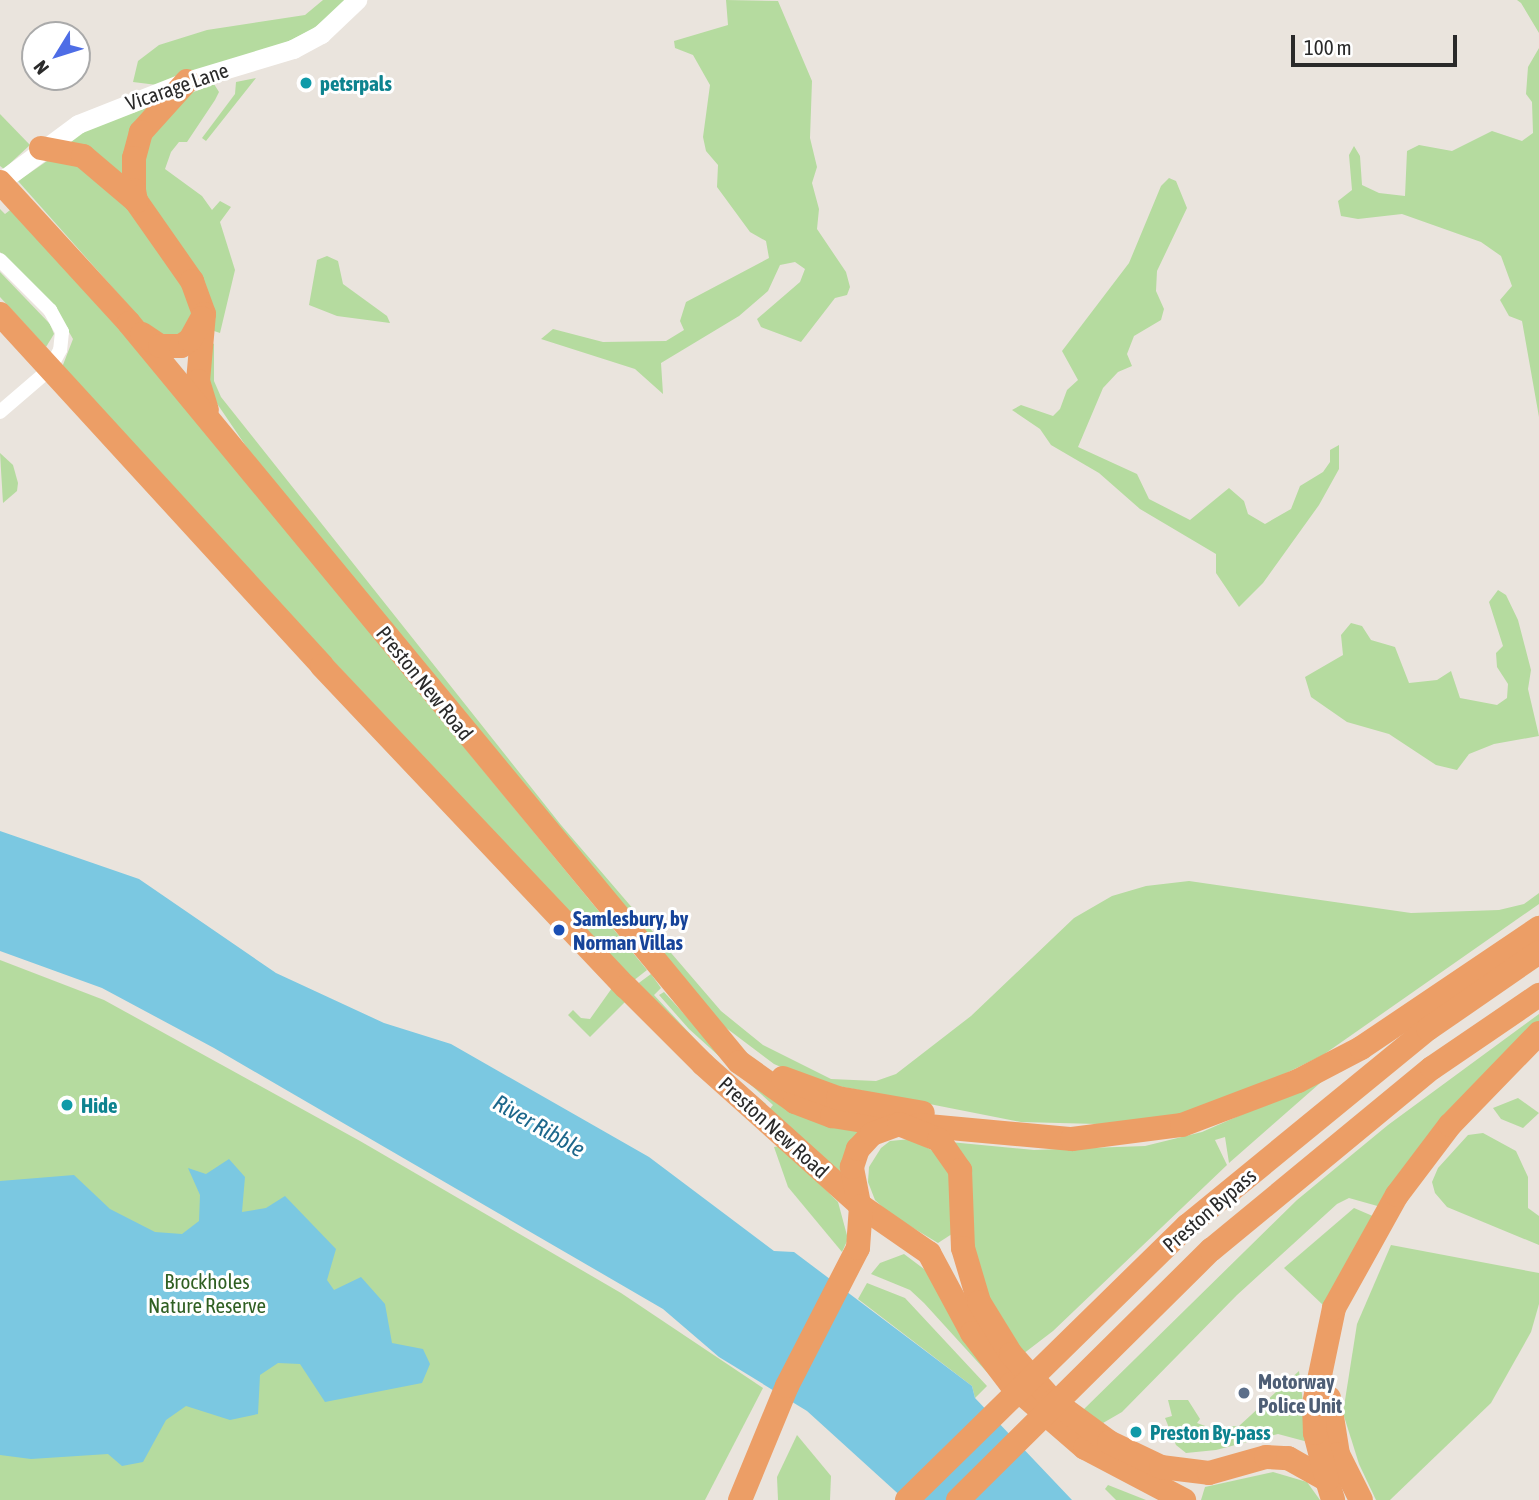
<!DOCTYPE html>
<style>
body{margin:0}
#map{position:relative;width:1539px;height:1500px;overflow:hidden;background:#eae4dd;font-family:"Asap Condensed",sans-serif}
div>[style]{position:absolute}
.green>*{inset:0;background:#b5db9f}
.water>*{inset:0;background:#7bc8e1}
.street>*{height:14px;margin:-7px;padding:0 7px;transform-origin:7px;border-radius:7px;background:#fff}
.secondary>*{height:19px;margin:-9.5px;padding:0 9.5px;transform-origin:9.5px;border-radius:9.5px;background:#fff}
.highway>*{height:24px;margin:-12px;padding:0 12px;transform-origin:12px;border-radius:12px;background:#ec9e66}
.dots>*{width:19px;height:19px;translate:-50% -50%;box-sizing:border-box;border:4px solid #fff;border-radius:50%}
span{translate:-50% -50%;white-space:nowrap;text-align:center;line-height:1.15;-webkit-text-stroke:6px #fff;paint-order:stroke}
.culture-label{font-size:21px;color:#0d838f;font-weight:700}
.left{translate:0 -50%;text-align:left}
.street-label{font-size:21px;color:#2a2a2a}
.transit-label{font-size:21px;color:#164399;font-weight:700}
.park-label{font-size:21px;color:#2f5f22}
.service-label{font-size:21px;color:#4e5e75;font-weight:700}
.water-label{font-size:23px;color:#1c678b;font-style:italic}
.north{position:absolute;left:21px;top:21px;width:70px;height:70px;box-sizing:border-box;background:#fff;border:2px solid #aaa;border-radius:50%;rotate:232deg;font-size:19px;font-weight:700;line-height:28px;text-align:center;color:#2a2a2a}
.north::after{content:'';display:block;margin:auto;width:24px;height:32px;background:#4e6de6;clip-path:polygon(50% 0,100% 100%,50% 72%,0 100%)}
.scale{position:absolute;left:1291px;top:35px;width:166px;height:32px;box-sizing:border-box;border:4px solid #2a2a2a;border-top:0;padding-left:9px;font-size:21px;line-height:24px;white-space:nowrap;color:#2a2a2a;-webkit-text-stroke:5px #fff;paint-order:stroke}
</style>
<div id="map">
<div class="green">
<i style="clip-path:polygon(323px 0,348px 0,313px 29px,287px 42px,157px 85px,133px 82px,138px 61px,159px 45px,207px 30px,305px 15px)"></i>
<i style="clip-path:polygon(726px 0,778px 1px,812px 81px,810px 138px,817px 167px,812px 183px,819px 209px,817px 229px,846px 272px,850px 287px,847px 295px,835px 298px,801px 342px,761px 327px,757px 319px,800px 282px,805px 269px,795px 262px,780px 265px,768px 291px,739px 316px,661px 363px,663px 394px,635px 369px,541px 339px,553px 329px,603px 342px,666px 341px,684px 330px,680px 321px,686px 302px,769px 258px,766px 241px,750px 232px,717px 187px,718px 165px,706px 151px,703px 137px,710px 85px,693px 55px,675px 48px,674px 41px,728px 25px)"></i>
<i style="clip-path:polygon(1517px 0,1539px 0,1539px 33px,1521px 3px)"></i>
<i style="clip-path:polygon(1539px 48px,1539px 417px,1522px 321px,1509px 316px,1500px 300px,1512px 286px,1501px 256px,1481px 242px,1402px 214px,1358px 219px,1341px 216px,1338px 201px,1352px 190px,1349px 155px,1354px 146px,1360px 156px,1362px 185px,1379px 193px,1405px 196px,1407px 151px,1419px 145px,1452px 151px,1492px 131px,1522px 141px,1533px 133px,1532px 102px,1526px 94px,1528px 67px)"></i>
<i style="clip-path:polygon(256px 78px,206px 141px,202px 138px,235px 94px,236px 82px)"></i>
<i style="clip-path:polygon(214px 84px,219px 92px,215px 100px,187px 142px,179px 142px,171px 152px,165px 169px,202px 196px,212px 210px,220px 201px,231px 207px,220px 222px,235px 270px,220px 333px,214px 331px,135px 189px,143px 139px,181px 97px)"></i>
<i style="clip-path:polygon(155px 101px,124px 181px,63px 143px,68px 138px)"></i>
<i style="clip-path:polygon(0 114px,30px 145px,4px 169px,0 166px)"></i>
<i style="clip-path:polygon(50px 159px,74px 160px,119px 195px,181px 277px,193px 319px,182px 338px,153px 333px,18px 181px)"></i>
<i style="clip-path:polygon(1169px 178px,1176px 181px,1187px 208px,1157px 271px,1156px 291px,1164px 309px,1161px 320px,1134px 336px,1127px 354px,1132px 366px,1118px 372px,1103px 388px,1078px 447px,1137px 474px,1149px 499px,1190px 520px,1229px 488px,1244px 501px,1248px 514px,1265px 524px,1291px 509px,1300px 486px,1323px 472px,1330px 462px,1330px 450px,1339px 445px,1339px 469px,1319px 505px,1263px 583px,1239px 607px,1216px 573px,1216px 554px,1140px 509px,1099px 473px,1051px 445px,1040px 429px,1012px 410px,1021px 405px,1053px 416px,1060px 409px,1067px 390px,1078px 380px,1062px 351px,1129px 263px,1161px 186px)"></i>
<i style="clip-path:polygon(14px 207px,63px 258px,647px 970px,633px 981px,61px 370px,73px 339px,53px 304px,0 252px,0 209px,5px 214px)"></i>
<i style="clip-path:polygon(327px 256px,338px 261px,343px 284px,387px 316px,390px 323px,337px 316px,309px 305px,317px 260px)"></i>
<i style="clip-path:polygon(0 272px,50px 324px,54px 334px,46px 347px,0 297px)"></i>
<i style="clip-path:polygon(210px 342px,214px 344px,214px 381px,221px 397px,561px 825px,721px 1011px,763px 1045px,831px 1079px,876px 1081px,896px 1074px,971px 1016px,1074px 918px,1112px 896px,1146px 886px,1189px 881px,1411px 913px,1499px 910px,1524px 904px,1539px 893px,1539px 904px,1323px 1055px,1268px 1082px,1187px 1113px,1136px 1125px,1021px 1122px,813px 1081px,774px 1064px,709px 1015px,250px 452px,205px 386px)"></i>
<i style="clip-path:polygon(0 453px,13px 465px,18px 483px,17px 491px,3px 503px)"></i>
<i style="clip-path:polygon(1498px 590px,1506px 595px,1518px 620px,1531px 670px,1528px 689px,1539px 736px,1494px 744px,1469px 754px,1457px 770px,1436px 765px,1389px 734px,1347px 722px,1311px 697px,1305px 677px,1343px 655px,1341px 635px,1351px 623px,1362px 626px,1371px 640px,1395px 647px,1409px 683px,1437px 680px,1451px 671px,1460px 698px,1497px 705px,1507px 698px,1508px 684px,1497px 667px,1496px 653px,1503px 646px,1489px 602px)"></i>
<i style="clip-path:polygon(0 960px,104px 1000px,360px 1141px,621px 1293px,763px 1388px,705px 1500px,0 1500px)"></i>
<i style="clip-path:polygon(651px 974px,661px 988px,654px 995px,717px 1063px,766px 1104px,764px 1106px,717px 1067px,636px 985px)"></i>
<i style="clip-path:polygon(612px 988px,625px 1002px,590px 1037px,568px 1015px,573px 1010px,581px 1018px,590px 1019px)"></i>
<i style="clip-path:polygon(664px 992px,729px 1063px,862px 1130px,843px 1178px,768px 1111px,773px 1105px,689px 1029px,659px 995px)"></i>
<i style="clip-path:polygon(1539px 1014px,1539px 1023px,1381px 1207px,1349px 1198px,1337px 1204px,1237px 1295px,1122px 1412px,1103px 1423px,1082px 1411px,1297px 1200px,1388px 1125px)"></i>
<i style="clip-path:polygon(1327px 1077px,1229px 1163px,1225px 1137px,1215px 1140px,1227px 1165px,1053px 1331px,1023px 1354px,984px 1293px,950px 1142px,1034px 1150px,1145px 1146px,1202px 1132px)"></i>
<i style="clip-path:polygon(1518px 1098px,1539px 1113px,1523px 1128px,1501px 1119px,1493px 1108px)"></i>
<i style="clip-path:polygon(1483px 1133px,1516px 1151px,1528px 1177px,1528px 1208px,1539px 1216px,1539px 1245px,1447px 1207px,1435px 1193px,1432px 1182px,1438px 1168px,1468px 1135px)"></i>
<i style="clip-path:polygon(911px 1139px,935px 1152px,949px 1172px,955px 1232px,938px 1243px,890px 1214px,875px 1200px,868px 1182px,869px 1167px,881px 1148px,890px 1141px)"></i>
<i style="clip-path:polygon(782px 1146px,838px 1202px,848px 1239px,842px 1252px,788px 1187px,774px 1147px)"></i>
<i style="clip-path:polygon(1354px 1208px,1375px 1217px,1323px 1305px,1284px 1268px)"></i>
<i style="clip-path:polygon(1391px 1245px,1539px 1273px,1539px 1304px,1531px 1332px,1491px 1403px,1390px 1500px,1376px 1500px,1359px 1464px,1343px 1413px,1357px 1324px)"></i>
<i style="clip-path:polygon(904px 1254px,928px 1272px,995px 1381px,924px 1303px,910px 1290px,871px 1274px,880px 1263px)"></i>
<i style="clip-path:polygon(867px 1283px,905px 1298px,987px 1386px,975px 1398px,972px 1386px,858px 1299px)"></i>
<i style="clip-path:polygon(1299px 1371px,1308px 1442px,1278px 1434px,1216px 1450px,1186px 1453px,1176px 1445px,1165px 1418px,1172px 1416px,1168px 1400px,1188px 1400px,1200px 1419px,1197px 1423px,1208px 1427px,1239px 1426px)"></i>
<i style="clip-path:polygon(797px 1435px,831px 1476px,830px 1500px,778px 1500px,777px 1477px)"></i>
<i style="clip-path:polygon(1273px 1472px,1307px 1482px,1320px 1500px,1201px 1500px,1205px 1487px)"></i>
<i style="clip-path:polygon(1108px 1485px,1146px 1500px,1116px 1500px,1105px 1489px)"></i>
</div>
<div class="water">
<i style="clip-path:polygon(0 831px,139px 879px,276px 973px,384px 1023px,451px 1044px,649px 1157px,774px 1251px,794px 1252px,972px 1386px,975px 1398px,1072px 1500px,905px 1500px,807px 1411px,719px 1357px,663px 1309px,214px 1048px,102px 988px,0 951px)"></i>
<i style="clip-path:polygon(229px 1159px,245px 1177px,242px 1212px,266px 1208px,285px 1196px,336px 1249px,327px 1280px,334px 1290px,361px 1277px,385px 1304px,392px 1343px,423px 1349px,430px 1364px,422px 1383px,325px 1402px,300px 1364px,278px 1363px,260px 1375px,258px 1414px,230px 1420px,186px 1406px,166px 1420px,143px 1462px,122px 1466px,108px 1454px,31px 1459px,0 1455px,0 1181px,74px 1175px,110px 1209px,155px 1232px,182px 1234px,199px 1221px,200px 1195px,188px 1168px,206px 1174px)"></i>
</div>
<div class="street">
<i style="left:0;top:260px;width:71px;rotate:45deg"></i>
<i style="left:50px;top:310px;width:25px;rotate:61deg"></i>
<i style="left:62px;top:332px;width:18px;rotate:96deg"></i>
<i style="left:60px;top:350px;width:21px;rotate:118deg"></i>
<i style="left:50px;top:369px;width:66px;rotate:139.3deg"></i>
</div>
<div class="secondary">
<i style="left:0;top:182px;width:97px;rotate:-36.6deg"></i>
<i style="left:78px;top:124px;width:117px;rotate:-21.5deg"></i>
<i style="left:187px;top:81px;width:111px;rotate:-16.8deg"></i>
<i style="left:293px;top:49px;width:32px;rotate:-28deg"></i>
<i style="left:321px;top:34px;width:50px;rotate:-43.4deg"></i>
</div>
<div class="highway">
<i style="left:187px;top:81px;width:69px;rotate:132deg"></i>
<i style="left:141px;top:132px;width:27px;rotate:105deg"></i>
<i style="left:134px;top:158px;width:32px;rotate:90deg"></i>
<i style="left:134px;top:190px;width:11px;rotate:80deg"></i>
<i style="left:136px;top:201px;width:98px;rotate:55deg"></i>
<i style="left:192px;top:281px;width:35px;rotate:70deg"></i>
<i style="left:204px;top:314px;width:67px;rotate:95.1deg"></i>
<i style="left:198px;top:381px;width:30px;rotate:73deg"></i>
<i style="left:41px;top:148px;width:43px;rotate:10.8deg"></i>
<i style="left:83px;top:156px;width:70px;rotate:40.3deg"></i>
<i style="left:0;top:182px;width:191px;rotate:47.5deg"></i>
<i style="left:129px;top:323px;width:958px;rotate:50.46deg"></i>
<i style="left:739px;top:1062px;width:69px;rotate:35.5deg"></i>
<i style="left:795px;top:1102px;width:40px;rotate:21deg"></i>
<i style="left:832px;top:1116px;width:57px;rotate:9.1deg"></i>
<i style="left:0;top:314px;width:477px;rotate:47.5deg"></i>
<i style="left:322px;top:666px;width:442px;rotate:46.6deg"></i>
<i style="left:626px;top:987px;width:109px;rotate:45deg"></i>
<i style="left:703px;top:1064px;width:212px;rotate:41.9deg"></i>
<i style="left:861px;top:1206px;width:83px;rotate:34.7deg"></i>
<i style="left:929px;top:1253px;width:91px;rotate:61.7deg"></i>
<i style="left:972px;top:1333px;width:64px;rotate:52.6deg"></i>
<i style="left:1011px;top:1384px;width:98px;rotate:40.9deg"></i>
<i style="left:1085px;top:1448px;width:112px;rotate:27.7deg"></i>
<i style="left:142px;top:334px;width:22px;rotate:34deg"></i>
<i style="left:160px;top:346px;width:21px"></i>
<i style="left:181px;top:346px;width:11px;rotate:-34deg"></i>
<i style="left:190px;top:340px;width:25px;rotate:-61deg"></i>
<i style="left:783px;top:1078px;width:59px;rotate:20deg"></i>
<i style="left:838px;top:1098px;width:86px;rotate:10deg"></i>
<i style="left:917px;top:1125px;width:156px;rotate:5.2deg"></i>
<i style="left:1072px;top:1139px;width:111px;rotate:-7.3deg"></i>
<i style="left:1182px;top:1125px;width:124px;rotate:-20.8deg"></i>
<i style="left:1298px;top:1081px;width:71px;rotate:-27.6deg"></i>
<i style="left:1361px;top:1048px;width:215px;rotate:-34deg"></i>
<i style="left:859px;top:1204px;width:38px;rotate:-101deg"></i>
<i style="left:852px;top:1167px;width:19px;rotate:-72deg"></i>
<i style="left:858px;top:1149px;width:21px;rotate:-47deg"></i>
<i style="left:872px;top:1134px;width:29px;rotate:-20deg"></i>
<i style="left:899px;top:1124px;width:43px;rotate:21.8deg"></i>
<i style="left:939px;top:1140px;width:37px;rotate:55deg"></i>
<i style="left:960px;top:1170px;width:78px;rotate:87.8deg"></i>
<i style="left:963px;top:1248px;width:56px;rotate:73.5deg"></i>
<i style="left:979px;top:1302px;width:61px;rotate:58.4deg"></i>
<i style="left:1011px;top:1354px;width:63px;rotate:48.2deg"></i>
<i style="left:1053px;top:1401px;width:69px;rotate:36.2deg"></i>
<i style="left:1109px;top:1442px;width:58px;rotate:25.7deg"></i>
<i style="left:1161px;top:1467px;width:48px;rotate:7.1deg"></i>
<i style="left:1209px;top:1473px;width:59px;rotate:-15.7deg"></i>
<i style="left:1266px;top:1457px;width:22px;rotate:3deg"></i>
<i style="left:1288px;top:1458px;width:45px;rotate:29.4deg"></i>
<i style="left:1327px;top:1480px;width:21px;rotate:73deg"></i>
<i style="left:1329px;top:1398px;width:57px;rotate:80.9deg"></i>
<i style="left:1338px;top:1454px;width:51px;rotate:63.4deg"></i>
<i style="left:1327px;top:1480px;width:49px;rotate:-104.3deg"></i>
<i style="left:1315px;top:1433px;width:29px;rotate:-92deg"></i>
<i style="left:1314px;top:1404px;width:98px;rotate:-78.2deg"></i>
<i style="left:1334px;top:1308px;width:129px;rotate:-60.9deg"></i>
<i style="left:1397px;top:1195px;width:88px;rotate:-52.9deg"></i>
<i style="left:1450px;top:1125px;width:128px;rotate:-45.9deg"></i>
<i style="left:740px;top:1500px;width:123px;rotate:-67.6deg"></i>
<i style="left:787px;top:1386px;width:155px;rotate:-62.8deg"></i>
<i style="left:858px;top:1248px;width:42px;rotate:-85.9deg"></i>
<i style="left:907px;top:1500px;width:392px;rotate:-44.4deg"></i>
<i style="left:1187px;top:1226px;width:311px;rotate:-39.3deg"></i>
<i style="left:1428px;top:1029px;width:135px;rotate:-34.7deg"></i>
<i style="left:958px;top:1500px;width:356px;rotate:-44.7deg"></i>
<i style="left:1211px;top:1250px;width:286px;rotate:-39.5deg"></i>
<i style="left:1432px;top:1068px;width:130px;rotate:-34.3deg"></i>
</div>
<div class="dots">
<i style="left:306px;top:83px;background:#0f9aa8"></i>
<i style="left:559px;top:930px;background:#1a4fb4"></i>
<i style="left:67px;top:1105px;background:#0f9aa8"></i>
<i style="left:1244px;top:1393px;background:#5c6f8a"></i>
<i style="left:1136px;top:1432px;background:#0f9aa8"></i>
</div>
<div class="culture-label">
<span class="left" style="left:320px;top:83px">petsrpals</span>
<span class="left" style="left:81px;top:1105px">Hide</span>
<span class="left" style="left:1150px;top:1432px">Preston By-pass</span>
</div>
<div class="street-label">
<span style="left:177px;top:86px;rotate:-19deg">Vicarage Lane</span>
<span style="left:425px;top:683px;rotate:51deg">Preston New Road</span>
<span style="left:774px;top:1127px;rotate:42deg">Preston New Road</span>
<span style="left:1209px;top:1210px;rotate:-41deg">Preston Bypass</span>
</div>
<div class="transit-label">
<span class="left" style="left:573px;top:930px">Samlesbury, by<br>Norman Villas</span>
</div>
<div class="park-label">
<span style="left:207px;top:1293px">Brockholes<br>Nature Reserve</span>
</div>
<div class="service-label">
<span class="left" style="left:1258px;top:1393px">Motorway<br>Police Unit</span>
</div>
<div class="water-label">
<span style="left:539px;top:1126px;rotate:30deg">River Ribble</span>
</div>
<div class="north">N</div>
<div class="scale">100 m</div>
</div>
